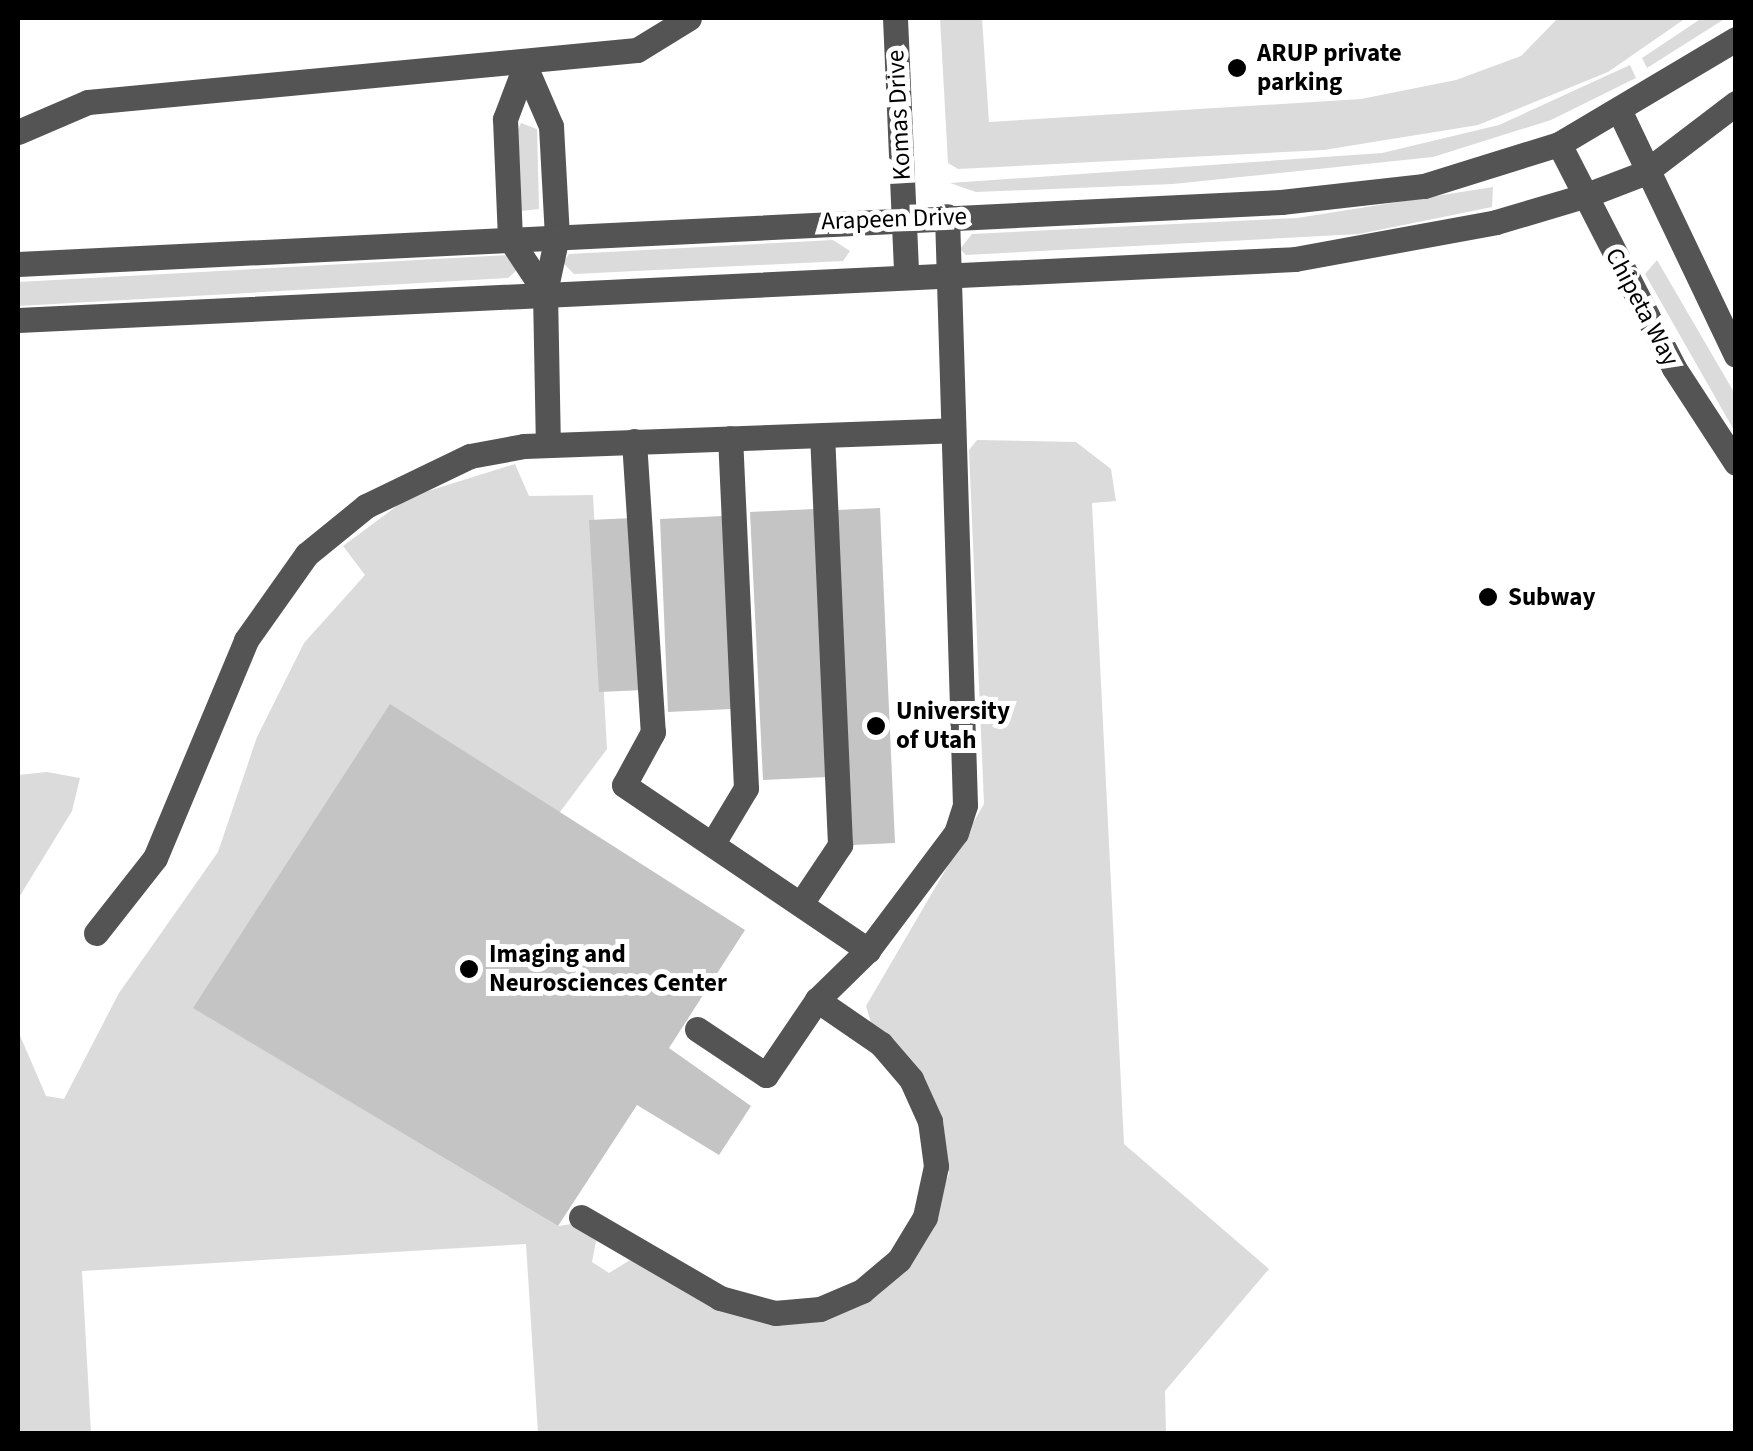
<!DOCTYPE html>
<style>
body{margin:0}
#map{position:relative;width:1753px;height:1451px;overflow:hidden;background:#fff;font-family:"Source Sans 3",sans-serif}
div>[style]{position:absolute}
.green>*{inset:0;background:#dbdbdb}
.building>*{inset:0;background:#c4c4c4}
.minor>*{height:25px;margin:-12.5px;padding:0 12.5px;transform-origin:12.5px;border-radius:12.5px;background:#545454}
.dots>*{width:28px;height:28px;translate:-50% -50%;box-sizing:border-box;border:5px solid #fff;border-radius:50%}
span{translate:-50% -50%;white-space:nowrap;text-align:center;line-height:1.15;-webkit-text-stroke:10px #fff;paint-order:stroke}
.poi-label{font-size:25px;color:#000;font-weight:700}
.left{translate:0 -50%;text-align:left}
.street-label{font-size:25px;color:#000}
.frame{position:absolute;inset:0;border:20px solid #000;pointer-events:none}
</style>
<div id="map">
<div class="green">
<i style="clip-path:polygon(940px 18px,982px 18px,989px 122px,1361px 99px,1456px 80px,1521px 56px,1558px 18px,1686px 18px,1608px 72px,1478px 125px,1324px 150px,958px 169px,948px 163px)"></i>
<i style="clip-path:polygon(1702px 18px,1726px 18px,1647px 68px,1642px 58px)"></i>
<i style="clip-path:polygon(1630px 65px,1636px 78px,1551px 120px,1433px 157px,1173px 184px,976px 192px,950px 183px,1382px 153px,1499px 125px)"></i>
<i style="clip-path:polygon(521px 123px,537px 129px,539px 209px,521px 211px,514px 137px)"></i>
<i style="clip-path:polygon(1493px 187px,1492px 207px,1359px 234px,966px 255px,960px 249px,972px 234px,1297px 218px)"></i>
<i style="clip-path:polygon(833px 240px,850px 251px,843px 261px,574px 274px,563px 263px,569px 254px)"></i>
<i style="clip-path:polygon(508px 255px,517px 270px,508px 278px,18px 306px,18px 282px)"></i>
<i style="clip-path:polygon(1657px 260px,1735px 394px,1735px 432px,1645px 274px)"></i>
<i style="clip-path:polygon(977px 440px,1076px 442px,1111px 469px,1116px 501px,1092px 503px,1124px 1144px,1269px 1269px,1165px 1391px,1166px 1434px,538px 1433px,526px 1244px,82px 1271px,91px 1433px,18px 1433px,18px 1031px,46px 1096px,64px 1099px,119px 993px,218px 852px,257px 737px,304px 643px,365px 575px,343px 546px,409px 497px,515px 464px,529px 496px,593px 495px,607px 749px,560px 812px,194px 1008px,558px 1226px,578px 1223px,596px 1241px,592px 1262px,609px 1273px,635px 1257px,721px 1302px,870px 1298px,908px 1270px,949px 1174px,943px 1120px,923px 1077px,871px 1023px,866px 1006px,984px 804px,969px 450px)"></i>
<i style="clip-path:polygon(47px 772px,80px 778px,72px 811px,18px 899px,18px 775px)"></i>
</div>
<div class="building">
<i style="clip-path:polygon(880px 508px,895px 843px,852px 845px,837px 510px)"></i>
<i style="clip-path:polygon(814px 509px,828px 777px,763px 780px,750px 512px)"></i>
<i style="clip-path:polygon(723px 516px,731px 709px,668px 712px,660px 519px)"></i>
<i style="clip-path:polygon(633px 518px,643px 690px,599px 692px,589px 520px)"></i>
<i style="clip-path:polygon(390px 704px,745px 930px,669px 1048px,751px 1106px,719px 1155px,637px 1105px,558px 1226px,193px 1008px)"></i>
</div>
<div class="minor">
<i style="left:895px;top:18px;width:255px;rotate:87.5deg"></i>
<i style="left:525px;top:66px;width:65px;rotate:66.6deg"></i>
<i style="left:551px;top:126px;width:110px;rotate:86.9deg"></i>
<i style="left:557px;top:236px;width:57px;rotate:102.1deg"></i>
<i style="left:545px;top:292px;width:152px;rotate:88.9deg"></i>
<i style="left:525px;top:66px;width:57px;rotate:110.7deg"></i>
<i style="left:505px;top:119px;width:120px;rotate:87.6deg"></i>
<i style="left:510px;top:239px;width:64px;rotate:56.6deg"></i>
<i style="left:1620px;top:112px;width:269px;rotate:64.5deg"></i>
<i style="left:18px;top:132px;width:76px;rotate:-23.2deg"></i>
<i style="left:88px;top:102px;width:551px;rotate:-5.41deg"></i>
<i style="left:637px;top:50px;width:61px;rotate:-31.6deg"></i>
<i style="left:1559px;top:144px;width:252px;rotate:62.8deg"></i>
<i style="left:1674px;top:368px;width:113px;rotate:56.9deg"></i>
<i style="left:18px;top:264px;width:1265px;rotate:-2.81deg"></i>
<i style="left:1281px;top:202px;width:144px;rotate:-6.4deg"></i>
<i style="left:1424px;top:186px;width:141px;rotate:-17.3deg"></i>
<i style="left:1559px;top:144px;width:206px;rotate:-30.7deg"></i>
<i style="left:18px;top:320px;width:1278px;rotate:-2.73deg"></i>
<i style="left:1295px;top:259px;width:204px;rotate:-10.4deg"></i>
<i style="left:1496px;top:222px;width:92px;rotate:-16.5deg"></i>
<i style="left:1584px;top:196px;width:64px;rotate:-21deg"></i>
<i style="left:1644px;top:173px;width:116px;rotate:-37.3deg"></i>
<i style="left:634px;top:441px;width:292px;rotate:86.3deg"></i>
<i style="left:653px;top:732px;width:60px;rotate:118.7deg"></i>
<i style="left:624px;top:785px;width:295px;rotate:34.1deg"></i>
<i style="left:868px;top:950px;width:146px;rotate:-53.1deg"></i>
<i style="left:956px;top:833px;width:29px;rotate:-72deg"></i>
<i style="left:965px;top:805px;width:589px;rotate:-91.75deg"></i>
<i style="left:713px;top:843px;width:64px;rotate:-59deg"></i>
<i style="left:746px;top:788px;width:350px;rotate:-92.6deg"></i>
<i style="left:802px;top:902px;width:69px;rotate:-56.3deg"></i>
<i style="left:840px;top:845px;width:410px;rotate:-92.5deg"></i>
<i style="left:96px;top:933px;width:95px;rotate:-51.8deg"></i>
<i style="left:155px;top:858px;width:236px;rotate:-67.3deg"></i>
<i style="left:246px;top:640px;width:105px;rotate:-54.7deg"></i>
<i style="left:307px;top:554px;width:76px;rotate:-39.1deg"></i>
<i style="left:366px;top:506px;width:115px;rotate:-25.7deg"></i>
<i style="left:470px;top:456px;width:55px;rotate:-10.5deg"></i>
<i style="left:524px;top:446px;width:429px;rotate:-2.1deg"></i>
<i style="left:697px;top:1029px;width:83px;rotate:33.7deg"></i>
<i style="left:766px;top:1075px;width:91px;rotate:-55.8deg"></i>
<i style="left:581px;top:1217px;width:161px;rotate:30.2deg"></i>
<i style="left:720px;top:1298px;width:57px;rotate:15.3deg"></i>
<i style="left:775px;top:1313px;width:45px;rotate:-5.1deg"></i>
<i style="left:820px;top:1309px;width:46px;rotate:-23.2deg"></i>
<i style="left:862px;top:1291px;width:48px;rotate:-40deg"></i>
<i style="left:899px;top:1260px;width:50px;rotate:-58.8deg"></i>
<i style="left:925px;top:1217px;width:52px;rotate:-77.8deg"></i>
<i style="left:936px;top:1166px;width:45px;rotate:-97.6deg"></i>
<i style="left:930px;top:1121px;width:46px;rotate:-114.3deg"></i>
<i style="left:911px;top:1079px;width:46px;rotate:-130.6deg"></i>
<i style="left:881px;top:1044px;width:78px;rotate:-145.5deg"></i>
<i style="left:817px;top:1000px;width:71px;rotate:-44.4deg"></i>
</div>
<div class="dots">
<i style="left:1237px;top:68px;background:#000"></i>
<i style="left:1488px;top:597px;background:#000"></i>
<i style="left:876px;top:726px;background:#000"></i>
<i style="left:469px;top:969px;background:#000"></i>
</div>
<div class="poi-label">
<span class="left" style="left:1257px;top:68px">ARUP private<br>parking</span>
<span class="left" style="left:1508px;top:597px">Subway</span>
<span class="left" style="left:896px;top:726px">University<br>of Utah</span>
<span class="left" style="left:489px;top:969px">Imaging and<br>Neurosciences Center</span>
</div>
<div class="street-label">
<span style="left:899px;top:115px;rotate:-93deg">Komas Drive</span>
<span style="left:894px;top:219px;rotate:-2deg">Arapeen Drive</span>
<span style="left:1642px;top:307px;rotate:62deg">Chipeta Way</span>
</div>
<div class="frame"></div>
</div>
